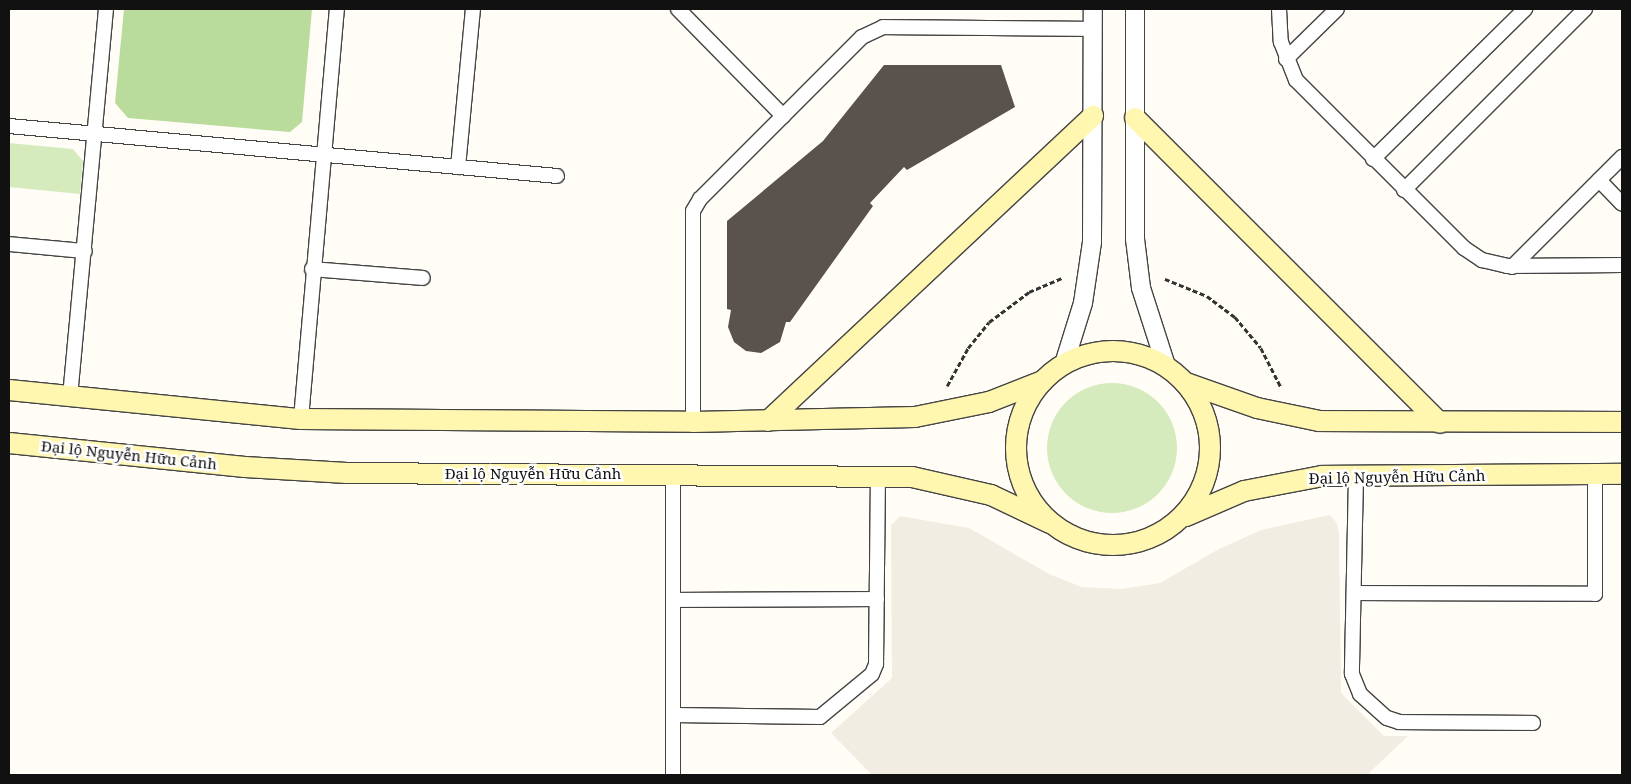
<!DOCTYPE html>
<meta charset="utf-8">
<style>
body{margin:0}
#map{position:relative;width:1631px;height:784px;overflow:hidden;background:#fffdf5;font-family:"Noto Serif",serif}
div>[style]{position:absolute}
.green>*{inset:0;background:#d5ebbd}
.round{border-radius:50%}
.forest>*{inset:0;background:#b9dc9c}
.plaza>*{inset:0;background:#f1ede2}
.building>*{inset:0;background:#5a524d}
.path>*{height:2.5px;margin-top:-1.25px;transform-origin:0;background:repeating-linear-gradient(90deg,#333 0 5px,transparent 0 7.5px)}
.roads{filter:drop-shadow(1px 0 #444) drop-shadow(-1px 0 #444) drop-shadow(0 1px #444) drop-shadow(0 -1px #444)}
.minor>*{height:14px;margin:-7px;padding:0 7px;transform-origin:7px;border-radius:7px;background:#fff}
.tertiary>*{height:18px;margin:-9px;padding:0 9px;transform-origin:9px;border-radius:9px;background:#fff}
.secondary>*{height:20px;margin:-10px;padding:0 10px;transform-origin:10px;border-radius:10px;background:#fff6b0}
.secondary>.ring{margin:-10px;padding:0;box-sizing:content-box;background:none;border:20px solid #fff6b0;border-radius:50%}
span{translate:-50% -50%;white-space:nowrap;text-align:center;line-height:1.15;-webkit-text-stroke:5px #fff;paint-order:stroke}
.street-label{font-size:15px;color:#111}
.frame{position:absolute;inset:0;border:10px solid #111;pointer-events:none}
</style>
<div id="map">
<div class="green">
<i style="clip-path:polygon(9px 143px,73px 149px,83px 161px,80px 194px,9px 187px)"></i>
<i class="round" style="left:1047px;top:383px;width:130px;height:130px"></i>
</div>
<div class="forest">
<i style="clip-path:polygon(124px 9px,312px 9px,302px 122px,290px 132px,128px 118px,115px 103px)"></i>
</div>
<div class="plaza">
<i style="clip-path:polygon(1330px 515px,1337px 523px,1339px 535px,1341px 693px,1384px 736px,1408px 736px,1367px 775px,872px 775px,831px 733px,892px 678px,891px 525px,900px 516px,969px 528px,1051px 575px,1082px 587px,1121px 589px,1160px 583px,1219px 549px,1261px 530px)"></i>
</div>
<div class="building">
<i style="clip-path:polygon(884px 65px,1001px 65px,1015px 107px,907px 170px,904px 167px,870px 203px,873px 206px,790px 322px,786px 322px,780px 342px,761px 353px,746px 351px,734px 342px,728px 327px,731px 310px,727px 309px,727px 221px,823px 141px)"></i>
</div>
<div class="path">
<i style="left:1165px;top:279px;width:45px;rotate:22deg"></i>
<i style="left:1207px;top:296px;width:35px;rotate:37deg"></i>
<i style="left:1235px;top:317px;width:40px;rotate:50deg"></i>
<i style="left:1261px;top:348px;width:44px;rotate:62.9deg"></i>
<i style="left:947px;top:386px;width:43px;rotate:-61.1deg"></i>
<i style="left:968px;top:348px;width:33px;rotate:-51deg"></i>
<i style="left:989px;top:322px;width:50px;rotate:-36.9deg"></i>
<i style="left:1029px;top:292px;width:36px;rotate:-23deg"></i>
</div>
<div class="roads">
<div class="minor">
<i style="left:678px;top:9px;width:150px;rotate:45.5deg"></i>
<i style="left:1279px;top:9px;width:33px;rotate:87deg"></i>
<i style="left:1281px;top:42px;width:41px;rotate:68.5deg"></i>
<i style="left:1296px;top:80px;width:238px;rotate:45deg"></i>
<i style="left:1464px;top:248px;width:22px;rotate:34deg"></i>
<i style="left:1482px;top:260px;width:26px;rotate:13deg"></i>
<i style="left:1507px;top:266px;width:115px;rotate:-0.5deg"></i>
<i style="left:1286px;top:59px;width:71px;rotate:-44.4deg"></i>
<i style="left:9px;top:126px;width:550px;rotate:5.21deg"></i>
<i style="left:1373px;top:159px;width:214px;rotate:-44.6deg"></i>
<i style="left:458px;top:167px;width:159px;rotate:-84.6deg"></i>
<i style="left:1599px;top:180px;width:33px;rotate:46deg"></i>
<i style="left:1404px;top:190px;width:256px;rotate:-45deg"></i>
<i style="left:9px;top:244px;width:76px;rotate:5.3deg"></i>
<i style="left:1512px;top:267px;width:156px;rotate:-45deg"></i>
<i style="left:312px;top:269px;width:111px;rotate:4.6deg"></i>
<i style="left:70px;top:397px;width:390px;rotate:-84.7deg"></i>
<i style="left:301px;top:419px;width:412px;rotate:-85deg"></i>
<i style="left:693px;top:422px;width:211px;rotate:-90deg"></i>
<i style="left:693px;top:211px;width:14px;rotate:-60deg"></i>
<i style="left:700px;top:199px;width:229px;rotate:-45deg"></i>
<i style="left:862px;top:37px;width:23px;rotate:-25deg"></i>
<i style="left:883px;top:27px;width:210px;rotate:0.5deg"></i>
<i style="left:673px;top:474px;width:301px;rotate:90deg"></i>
<i style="left:1356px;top:476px;width:198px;rotate:91.2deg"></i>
<i style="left:1352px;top:674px;width:22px;rotate:68deg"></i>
<i style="left:1360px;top:694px;width:36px;rotate:42deg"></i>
<i style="left:1387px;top:718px;width:13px;rotate:18deg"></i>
<i style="left:1399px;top:722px;width:134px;rotate:0.4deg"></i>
<i style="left:1354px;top:593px;width:241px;rotate:0.2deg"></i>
<i style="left:1595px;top:594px;width:119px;rotate:-90deg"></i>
<i style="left:673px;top:600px;width:204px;rotate:-0.3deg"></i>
<i style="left:673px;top:715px;width:147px;rotate:0.8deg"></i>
<i style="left:820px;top:717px;width:67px;rotate:-39.6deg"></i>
<i style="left:872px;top:674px;width:11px;rotate:-68deg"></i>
<i style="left:876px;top:664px;width:189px;rotate:-89.4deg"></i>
</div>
<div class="tertiary">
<i style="left:1135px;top:9px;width:230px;rotate:90deg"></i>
<i style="left:1135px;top:239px;width:49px;rotate:83deg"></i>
<i style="left:1141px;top:288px;width:82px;rotate:72.2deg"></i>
<i style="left:1064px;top:364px;width:64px;rotate:-72.7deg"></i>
<i style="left:1083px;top:303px;width:62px;rotate:-81.6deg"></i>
<i style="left:1092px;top:242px;width:233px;rotate:-89.8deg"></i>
</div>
<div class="secondary">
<i style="left:1135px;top:118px;width:431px;rotate:45deg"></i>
<i class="ring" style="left:1016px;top:351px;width:174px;height:174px"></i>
<i style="left:1186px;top:383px;width:75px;rotate:19.4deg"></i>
<i style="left:1257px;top:408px;width:63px;rotate:11.8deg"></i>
<i style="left:1319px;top:421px;width:303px;rotate:0.2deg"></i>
<i style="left:9px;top:390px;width:293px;rotate:5.7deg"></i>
<i style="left:301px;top:419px;width:392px;rotate:0.4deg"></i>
<i style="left:693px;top:422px;width:222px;rotate:-1.3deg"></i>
<i style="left:915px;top:417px;width:76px;rotate:-11.5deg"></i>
<i style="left:989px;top:402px;width:58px;rotate:-21.3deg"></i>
<i style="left:768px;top:421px;width:446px;rotate:-43.2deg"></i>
<i style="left:9px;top:443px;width:237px;rotate:5.8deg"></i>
<i style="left:245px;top:467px;width:102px;rotate:3.4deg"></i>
<i style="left:347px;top:473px;width:565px;rotate:0.41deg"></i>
<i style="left:912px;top:477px;width:81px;rotate:12.8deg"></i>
<i style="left:991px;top:495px;width:65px;rotate:25.4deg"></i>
<i style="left:1186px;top:516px;width:63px;rotate:-23.3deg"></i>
<i style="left:1244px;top:491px;width:79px;rotate:-10.9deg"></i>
<i style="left:1322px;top:476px;width:300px;rotate:-0.4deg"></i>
</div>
</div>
<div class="street-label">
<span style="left:129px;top:455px;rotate:6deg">Đại lộ Nguyễn Hữu Cảnh</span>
<span style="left:533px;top:474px">Đại lộ Nguyễn Hữu Cảnh</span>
<span style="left:1397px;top:477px;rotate:-1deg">Đại lộ Nguyễn Hữu Cảnh</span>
</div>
<div class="frame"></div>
</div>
